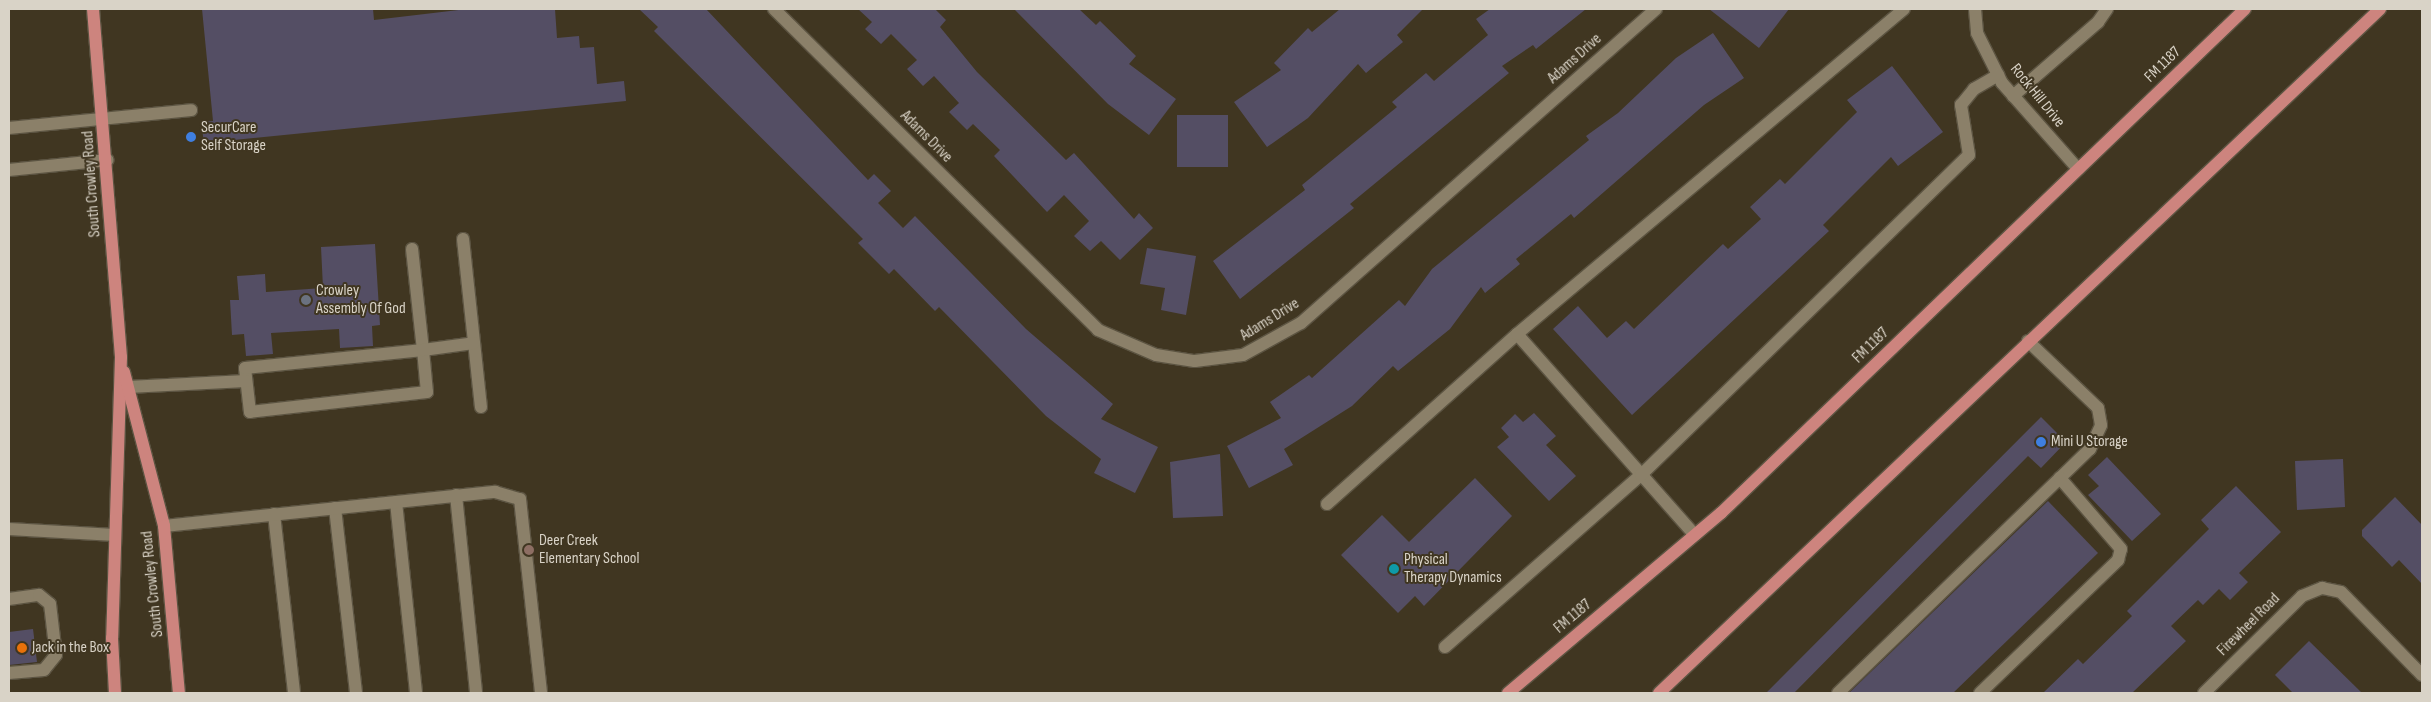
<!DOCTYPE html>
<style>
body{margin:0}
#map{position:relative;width:2431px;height:702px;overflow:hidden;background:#403621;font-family:"Sofia Sans Condensed",sans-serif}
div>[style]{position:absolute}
.building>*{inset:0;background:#544e64}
.roads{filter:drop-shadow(1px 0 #5c5442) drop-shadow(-1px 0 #5c5442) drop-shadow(0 1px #5c5442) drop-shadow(0 -1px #5c5442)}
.minor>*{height:12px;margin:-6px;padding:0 6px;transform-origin:6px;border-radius:6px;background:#8b8069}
.major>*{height:12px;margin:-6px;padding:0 6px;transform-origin:6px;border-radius:6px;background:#cd847e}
.dots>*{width:14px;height:14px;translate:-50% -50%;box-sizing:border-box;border:2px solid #403621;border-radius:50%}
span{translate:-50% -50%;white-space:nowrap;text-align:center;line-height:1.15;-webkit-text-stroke:4px #403621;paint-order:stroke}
.street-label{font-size:16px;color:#d9d3c7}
.poi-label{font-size:16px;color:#d9d3c7}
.left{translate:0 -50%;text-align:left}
.frame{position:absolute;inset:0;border:10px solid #d9d3c7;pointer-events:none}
</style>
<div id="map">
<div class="building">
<i style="clip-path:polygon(202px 9px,373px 9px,374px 20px,467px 9px,555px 9px,557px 38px,579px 36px,580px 48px,594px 47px,597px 84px,624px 81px,626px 101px,204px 143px,201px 122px,213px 121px)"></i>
<i style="clip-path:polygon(639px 9px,706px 9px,868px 180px,874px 174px,891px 191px,878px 203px,903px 228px,915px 216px,1026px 329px,1113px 404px,1101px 419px,1158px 447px,1135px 493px,1094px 473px,1101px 459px,1046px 416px,939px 307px,935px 311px,894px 269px,889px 274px,858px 243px,863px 239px,654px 31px,658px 27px)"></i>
<i style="clip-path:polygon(858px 9px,935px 9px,946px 20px,940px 27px,977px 72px,1066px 160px,1074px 153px,1134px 219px,1139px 213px,1153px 228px,1120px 260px,1101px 241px,1090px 251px,1074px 236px,1089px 221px,1064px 195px,1047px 212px,994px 156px,1000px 150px,973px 124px,967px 130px,949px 112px,959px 103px,934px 76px,923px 86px,907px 69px,917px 60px,891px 34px,881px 44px,865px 29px,872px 22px)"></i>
<i style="clip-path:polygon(1014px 9px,1079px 9px,1096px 25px,1100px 21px,1136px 56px,1129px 64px,1176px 99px,1149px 135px,1108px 104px)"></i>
<i style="clip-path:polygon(1340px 9px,1423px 9px,1397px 35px,1403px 42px,1366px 73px,1358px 64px,1308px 118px,1267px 147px,1234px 102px,1281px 70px,1274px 63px,1308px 28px,1312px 32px)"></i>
<i style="clip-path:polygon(1490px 9px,1586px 9px,1536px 49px,1533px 45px,1502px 66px,1509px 73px,1350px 204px,1354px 208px,1240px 299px,1213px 261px,1305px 190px,1302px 185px,1397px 107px,1392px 102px,1426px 73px,1434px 81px,1488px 35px,1476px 19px)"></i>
<i style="clip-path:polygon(1709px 9px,1789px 9px,1759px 48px)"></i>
<i style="clip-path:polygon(1713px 33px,1744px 78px,1704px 105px,1574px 218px,1571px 214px,1516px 259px,1520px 264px,1485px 293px,1481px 287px,1450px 329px,1398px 371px,1393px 366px,1352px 406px,1284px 449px,1293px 465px,1249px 488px,1227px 446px,1281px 418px,1270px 402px,1309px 375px,1312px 378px,1399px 300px,1405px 306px,1432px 269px,1589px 140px,1586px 136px,1618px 113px,1676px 58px)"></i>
<i style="clip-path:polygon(1892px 66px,1943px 132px,1898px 166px,1891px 157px,1823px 225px,1829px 231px,1632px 415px,1553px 329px,1578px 306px,1607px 338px,1626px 321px,1634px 329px,1723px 244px,1728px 249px,1761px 219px,1750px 207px,1780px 179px,1785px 184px,1857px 112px,1847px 100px)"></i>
<i style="clip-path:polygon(1177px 115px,1228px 115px,1228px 167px,1177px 167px)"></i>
<i style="clip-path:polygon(375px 244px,380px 325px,372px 326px,373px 346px,340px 348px,339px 329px,271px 333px,273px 354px,246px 356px,244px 334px,232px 335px,230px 300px,239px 300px,237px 276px,265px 274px,266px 292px,323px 288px,321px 247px)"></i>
<i style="clip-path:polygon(1147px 248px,1196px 256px,1186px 315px,1161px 310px,1165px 288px,1140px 284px)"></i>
<i style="clip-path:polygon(1534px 413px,1556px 436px,1546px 445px,1576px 476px,1549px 501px,1497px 447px,1509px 437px,1501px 428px,1515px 414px,1523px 422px)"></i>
<i style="clip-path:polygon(2041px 417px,2066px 442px,2041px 468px,2028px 456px,1794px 693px,1766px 693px)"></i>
<i style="clip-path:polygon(1220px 454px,1223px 516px,1173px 518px,1170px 462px)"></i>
<i style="clip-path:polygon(2107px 457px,2161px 514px,2132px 541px,2088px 495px,2099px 486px,2088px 475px)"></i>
<i style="clip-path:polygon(2343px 459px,2345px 507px,2297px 510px,2295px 461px)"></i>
<i style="clip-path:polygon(1475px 478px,1512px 516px,1424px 606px,1415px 596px,1398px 613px,1341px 555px,1382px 515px,1409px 542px)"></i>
<i style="clip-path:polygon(2236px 486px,2281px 532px,2239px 573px,2248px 582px,2230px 600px,2219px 589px,2203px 605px,2198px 600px,2171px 626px,2186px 641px,2132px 693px,2043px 693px,2078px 659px,2083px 664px,2132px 616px,2127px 611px,2209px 529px,2201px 520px)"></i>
<i style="clip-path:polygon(2395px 497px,2422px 525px,2422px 584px,2399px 560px,2392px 567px,2362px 536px,2362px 530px)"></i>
<i style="clip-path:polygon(2048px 501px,2098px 553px,1953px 693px,1849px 693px)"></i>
<i style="clip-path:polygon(33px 629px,37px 662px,9px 665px,9px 632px)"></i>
<i style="clip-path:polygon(2309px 641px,2362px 693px,2293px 693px,2275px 675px)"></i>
</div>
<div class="roads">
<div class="minor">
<i style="left:774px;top:9px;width:456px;rotate:44.7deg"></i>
<i style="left:1098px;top:330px;width:63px;rotate:23.3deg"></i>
<i style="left:1156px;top:355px;width:39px;rotate:9deg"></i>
<i style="left:1195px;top:361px;width:48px;rotate:-7.1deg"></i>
<i style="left:1243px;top:355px;width:66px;rotate:-28.9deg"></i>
<i style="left:1301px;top:323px;width:474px;rotate:-41.5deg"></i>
<i style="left:1975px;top:9px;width:24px;rotate:85deg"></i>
<i style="left:1977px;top:33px;width:56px;rotate:63.4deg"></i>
<i style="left:2002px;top:83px;width:115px;rotate:48.5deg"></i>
<i style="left:2013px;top:96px;width:113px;rotate:-41deg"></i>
<i style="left:2098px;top:22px;width:16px;rotate:-55deg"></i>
<i style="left:9px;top:128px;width:183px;rotate:-5.6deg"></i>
<i style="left:9px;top:170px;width:99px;rotate:-5.8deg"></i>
<i style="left:463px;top:239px;width:169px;rotate:83.9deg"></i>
<i style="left:412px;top:249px;width:102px;rotate:83.8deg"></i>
<i style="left:423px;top:350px;width:42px;rotate:84.6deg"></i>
<i style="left:427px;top:392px;width:178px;rotate:173.6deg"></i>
<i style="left:250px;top:412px;width:44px;rotate:-96.5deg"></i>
<i style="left:245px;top:368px;width:179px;rotate:-5.8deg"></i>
<i style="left:423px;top:350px;width:51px;rotate:-7.8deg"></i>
<i style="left:1517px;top:334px;width:268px;rotate:48.5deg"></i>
<i style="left:128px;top:387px;width:118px;rotate:-2.9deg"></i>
<i style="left:456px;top:495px;width:199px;rotate:84.2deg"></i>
<i style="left:396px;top:502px;width:192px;rotate:84deg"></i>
<i style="left:1327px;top:504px;width:255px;rotate:-41.8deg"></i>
<i style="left:1517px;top:334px;width:505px;rotate:-40.02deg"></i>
<i style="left:335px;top:508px;width:186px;rotate:83.5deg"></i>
<i style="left:274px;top:514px;width:180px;rotate:83.6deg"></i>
<i style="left:164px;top:526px;width:333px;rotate:-5.9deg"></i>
<i style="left:495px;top:492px;width:26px;rotate:16deg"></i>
<i style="left:520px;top:499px;width:195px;rotate:83.8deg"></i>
<i style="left:9px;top:529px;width:106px;rotate:3.2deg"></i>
<i style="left:9px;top:599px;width:30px;rotate:-8deg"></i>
<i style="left:39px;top:595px;width:14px;rotate:39deg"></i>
<i style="left:50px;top:604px;width:51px;rotate:83.3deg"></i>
<i style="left:56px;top:655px;width:19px;rotate:129deg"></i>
<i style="left:44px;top:670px;width:35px;rotate:175deg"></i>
<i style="left:1445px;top:647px;width:261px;rotate:-41.3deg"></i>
<i style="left:1641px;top:475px;width:458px;rotate:-44.3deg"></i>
<i style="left:1969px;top:155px;width:51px;rotate:-99.1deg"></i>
<i style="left:1961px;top:105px;width:21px;rotate:-51deg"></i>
<i style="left:1974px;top:89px;width:28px;rotate:-30deg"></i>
<i style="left:1838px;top:693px;width:351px;rotate:-44.1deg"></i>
<i style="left:2090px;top:449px;width:26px;rotate:-65deg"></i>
<i style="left:2101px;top:425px;width:17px;rotate:-100deg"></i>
<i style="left:2098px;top:408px;width:97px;rotate:-136.3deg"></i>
<i style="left:1980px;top:693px;width:192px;rotate:-43.9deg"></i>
<i style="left:2118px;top:560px;width:11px;rotate:-75deg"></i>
<i style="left:2121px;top:549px;width:94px;rotate:-130.7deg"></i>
<i style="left:2204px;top:693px;width:138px;rotate:-44.7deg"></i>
<i style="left:2302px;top:596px;width:22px;rotate:-22deg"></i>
<i style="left:2322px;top:588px;width:19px;rotate:12deg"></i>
<i style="left:2341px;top:592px;width:116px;rotate:45.7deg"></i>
</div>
<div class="major">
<i style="left:93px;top:9px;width:349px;rotate:85.4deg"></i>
<i style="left:121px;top:357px;width:281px;rotate:91.8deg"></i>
<i style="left:112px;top:638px;width:55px;rotate:86.9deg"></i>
<i style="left:124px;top:372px;width:159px;rotate:75.4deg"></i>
<i style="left:164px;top:526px;width:168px;rotate:84.9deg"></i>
<i style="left:1508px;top:693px;width:279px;rotate:-40.2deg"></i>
<i style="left:1721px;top:513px;width:727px;rotate:-43.89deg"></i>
<i style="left:1659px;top:693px;width:994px;rotate:-43.49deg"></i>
</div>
</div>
<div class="dots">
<i style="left:191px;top:137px;background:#3f7fe0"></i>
<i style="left:306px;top:300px;background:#6b7280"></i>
<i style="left:2041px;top:442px;background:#3f7fe0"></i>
<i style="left:529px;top:550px;background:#8d6e63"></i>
<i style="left:1394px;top:569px;background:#0f9aa8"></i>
<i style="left:22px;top:648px;background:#e8710a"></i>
</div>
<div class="street-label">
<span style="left:1575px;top:59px;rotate:-42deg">Adams Drive</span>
<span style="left:2163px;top:65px;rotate:-44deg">FM 1187</span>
<span style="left:2037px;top:96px;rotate:51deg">Rock Hill Drive</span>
<span style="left:926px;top:137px;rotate:45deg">Adams Drive</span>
<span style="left:92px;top:184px;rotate:-94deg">South Crowley Road</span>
<span style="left:1270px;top:320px;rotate:-32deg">Adams Drive</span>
<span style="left:1871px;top:346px;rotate:-44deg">FM 1187</span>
<span style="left:153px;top:584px;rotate:-96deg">South Crowley Road</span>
<span style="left:1573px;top:617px;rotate:-40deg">FM 1187</span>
<span style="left:2249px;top:625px;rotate:-45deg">Firewheel Road</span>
</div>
<div class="poi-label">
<span class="left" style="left:201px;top:137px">SecurCare<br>Self Storage</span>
<span class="left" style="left:316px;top:300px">Crowley<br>Assembly Of God</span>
<span class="left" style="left:2051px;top:442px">Mini U Storage</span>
<span class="left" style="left:539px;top:550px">Deer Creek<br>Elementary School</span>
<span class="left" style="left:1404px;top:569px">Physical<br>Therapy Dynamics</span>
<span class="left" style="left:32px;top:648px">Jack in the Box</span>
</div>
<div class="frame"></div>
</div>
